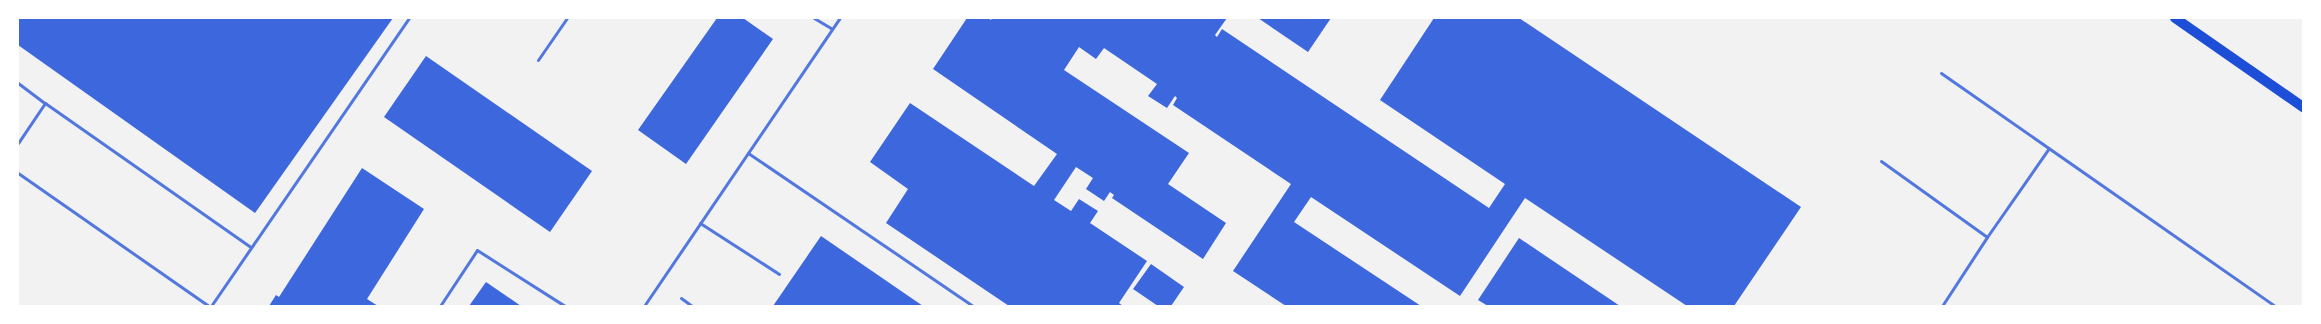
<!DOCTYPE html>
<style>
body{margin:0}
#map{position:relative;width:2321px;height:324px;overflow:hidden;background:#f2f2f2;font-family:Mulish,sans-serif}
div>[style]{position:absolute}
.building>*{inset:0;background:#3d67dc}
.service>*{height:3px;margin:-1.5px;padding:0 1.5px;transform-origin:1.5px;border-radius:1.5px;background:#5277de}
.primary>*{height:10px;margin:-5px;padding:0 5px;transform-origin:5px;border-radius:5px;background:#1d4ed8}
span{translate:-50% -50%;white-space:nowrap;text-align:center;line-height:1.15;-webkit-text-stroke:3px #fff;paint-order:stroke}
.frame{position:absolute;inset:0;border:19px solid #fff;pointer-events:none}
</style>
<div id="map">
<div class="building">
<i style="clip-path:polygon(18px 18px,393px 18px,255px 213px,18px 45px)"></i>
<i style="clip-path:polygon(717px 18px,743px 18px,773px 39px,686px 164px,638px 130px)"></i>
<i style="clip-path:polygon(967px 18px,988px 18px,991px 20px,992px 18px,1227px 18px,1215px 35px,1217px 37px,1222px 29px,1489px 208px,1505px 184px,1380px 100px,1434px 18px,1519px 18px,1801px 207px,1734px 306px,1687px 306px,1525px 198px,1460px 296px,1311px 197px,1294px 222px,1421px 306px,1286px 306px,1233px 271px,1291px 184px,1173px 105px,1177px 98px,1175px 96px,1167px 108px,1148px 96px,1157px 84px,1104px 48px,1096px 59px,1079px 47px,1064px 70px,1189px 153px,1168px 184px,1226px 223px,1203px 259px,1112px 198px,1114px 195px,1110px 192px,1104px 201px,1086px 189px,1093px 178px,1076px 167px,1054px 200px,1071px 211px,1079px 199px,1098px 211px,1090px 223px,1147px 261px,1119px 303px,1123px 306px,1009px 306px,886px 223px,908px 189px,870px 162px,910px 103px,1034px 186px,1057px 154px,933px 69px)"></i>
<i style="clip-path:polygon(1258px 18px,1331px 18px,1308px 52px)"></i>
<i style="clip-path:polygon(426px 56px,592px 171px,550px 232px,384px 117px)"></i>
<i style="clip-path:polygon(362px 168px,424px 209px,367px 299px,378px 306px,269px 306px,276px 295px,279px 297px)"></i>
<i style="clip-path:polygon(821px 236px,923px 306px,773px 306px)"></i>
<i style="clip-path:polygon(1519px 238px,1620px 306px,1488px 306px,1478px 300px)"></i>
<i style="clip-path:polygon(1151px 264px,1184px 287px,1171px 306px,1158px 306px,1133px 289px)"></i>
<i style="clip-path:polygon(486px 282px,521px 306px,469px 306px)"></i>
</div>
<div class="service">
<i style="left:814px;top:18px;width:21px;rotate:31deg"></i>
<i style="left:538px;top:60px;width:51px;rotate:-55.4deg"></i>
<i style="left:1941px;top:73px;width:407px;rotate:34.9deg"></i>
<i style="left:18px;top:83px;width:34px;rotate:37deg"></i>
<i style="left:45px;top:103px;width:48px;rotate:124deg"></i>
<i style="left:45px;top:103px;width:251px;rotate:35deg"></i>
<i style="left:748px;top:153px;width:272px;rotate:34.2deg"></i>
<i style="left:1881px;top:161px;width:130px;rotate:35.6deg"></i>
<i style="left:1987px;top:237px;width:108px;rotate:-55.1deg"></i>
<i style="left:18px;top:173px;width:233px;rotate:34.9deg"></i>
<i style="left:700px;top:223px;width:94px;rotate:32.8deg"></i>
<i style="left:681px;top:298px;width:14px;rotate:36deg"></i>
<i style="left:211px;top:306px;width:349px;rotate:-55.5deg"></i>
<i style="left:440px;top:306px;width:67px;rotate:-56.5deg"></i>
<i style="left:477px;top:250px;width:104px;rotate:32.5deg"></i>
<i style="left:644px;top:306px;width:348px;rotate:-55.8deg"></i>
<i style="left:1942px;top:306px;width:82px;rotate:-56.9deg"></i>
</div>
<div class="primary">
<i style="left:2175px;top:18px;width:156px;rotate:34.8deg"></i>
</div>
<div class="frame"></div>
</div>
